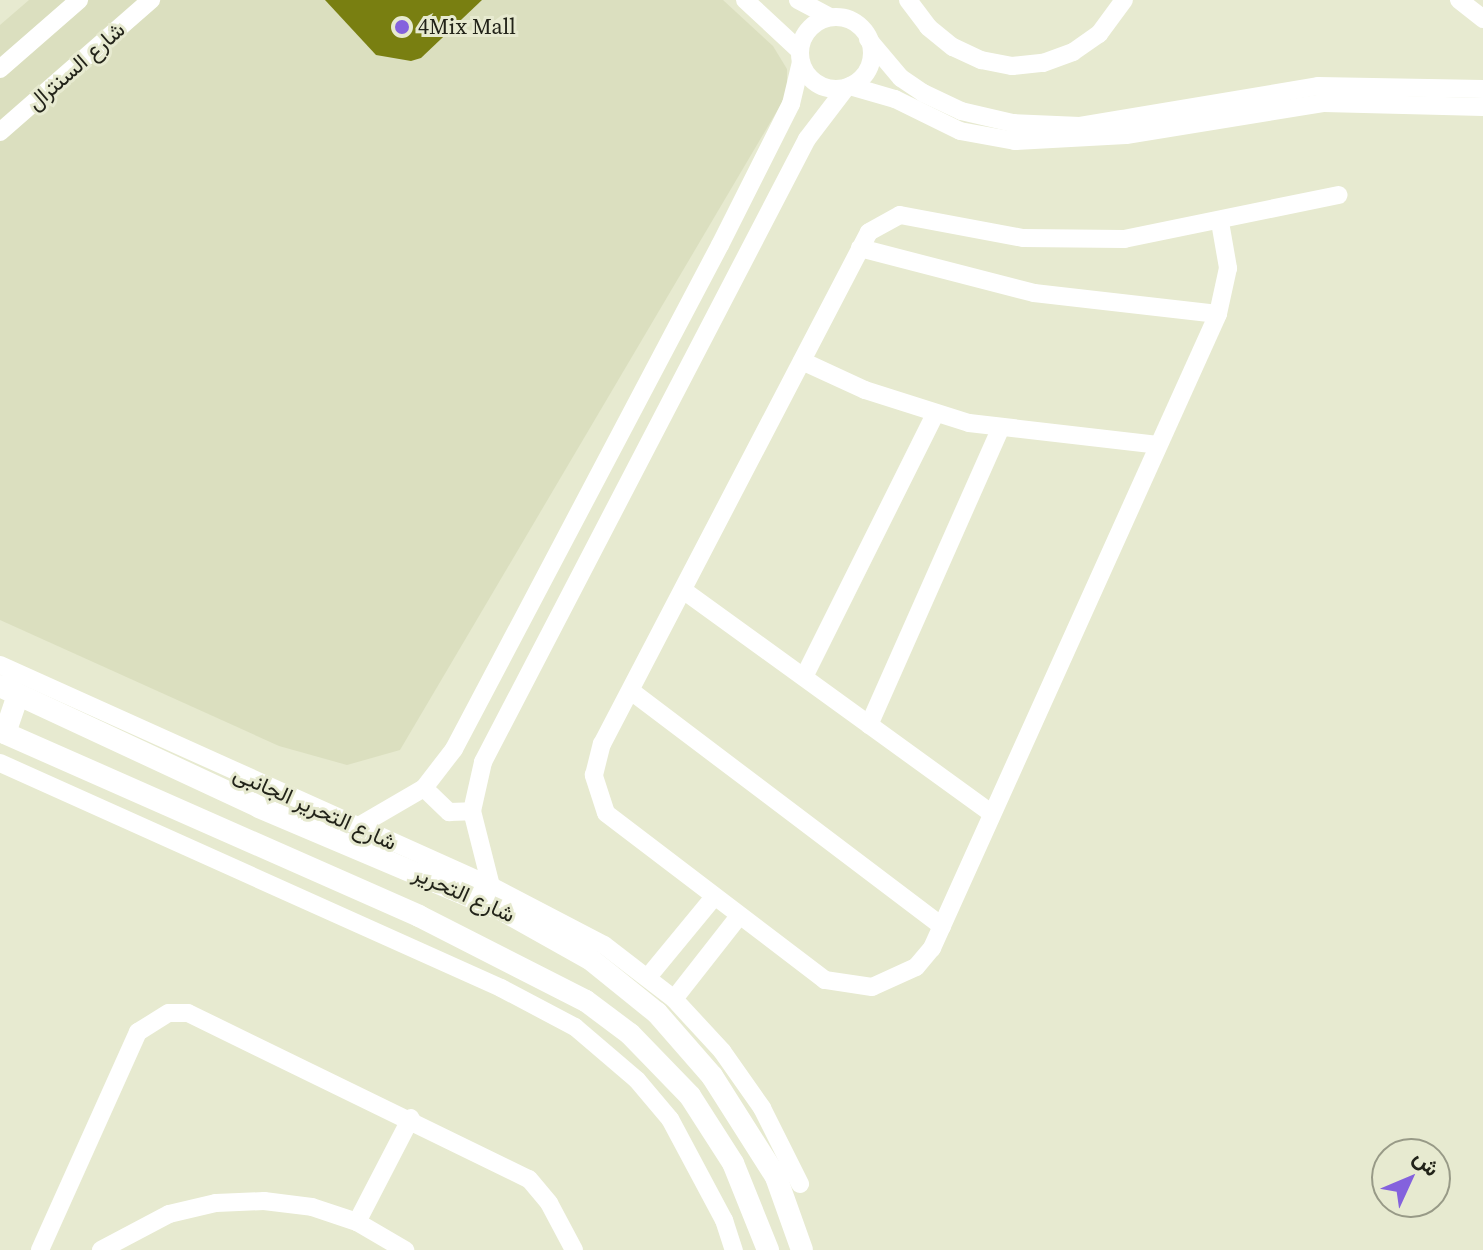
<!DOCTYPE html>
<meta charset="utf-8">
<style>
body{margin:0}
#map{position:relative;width:1483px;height:1250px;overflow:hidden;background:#e7ead0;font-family:"Source Serif 4",Vazirmatn,serif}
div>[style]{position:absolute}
.built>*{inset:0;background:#dbdfbf}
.building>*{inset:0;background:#797f11}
.minor>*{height:18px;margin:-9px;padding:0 9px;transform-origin:9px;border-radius:9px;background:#fff}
.minor>.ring{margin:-9px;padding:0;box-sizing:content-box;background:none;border:18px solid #fff;border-radius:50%}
.tertiary>*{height:22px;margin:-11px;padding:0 11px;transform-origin:11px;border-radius:11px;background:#fff}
.dots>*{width:22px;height:22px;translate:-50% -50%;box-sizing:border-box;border:4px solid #e7ead0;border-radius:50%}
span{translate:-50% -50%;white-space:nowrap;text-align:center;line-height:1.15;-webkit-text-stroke:6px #e7ead0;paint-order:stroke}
.poi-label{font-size:22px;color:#222319}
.left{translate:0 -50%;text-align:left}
.street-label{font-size:22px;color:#222319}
.north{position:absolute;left:1371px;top:1138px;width:80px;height:80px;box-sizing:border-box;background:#e7ead0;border:2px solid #989a87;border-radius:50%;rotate:46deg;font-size:22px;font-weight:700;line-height:32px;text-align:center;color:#222319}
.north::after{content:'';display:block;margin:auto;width:28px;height:36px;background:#8462dd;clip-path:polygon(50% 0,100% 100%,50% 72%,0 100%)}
</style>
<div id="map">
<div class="built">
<i style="clip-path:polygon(29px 0,723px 0,773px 46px,787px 69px,787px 94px,400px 750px,347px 765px,279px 746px,0 620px,0 25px)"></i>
</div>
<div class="building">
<i style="clip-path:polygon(325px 0,482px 0,421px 58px,411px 61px,376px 55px)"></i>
</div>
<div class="minor">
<i style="left:745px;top:0;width:74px;rotate:42.8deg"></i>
<i style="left:798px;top:0;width:36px;rotate:28deg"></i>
<i style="left:908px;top:0;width:34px;rotate:53deg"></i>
<i style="left:928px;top:27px;width:32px;rotate:39deg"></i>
<i style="left:953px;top:47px;width:31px;rotate:25deg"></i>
<i style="left:981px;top:60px;width:32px;rotate:11deg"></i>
<i style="left:1012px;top:66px;width:31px;rotate:-6deg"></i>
<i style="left:1043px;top:63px;width:32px;rotate:-20deg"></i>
<i style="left:1073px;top:52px;width:32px;rotate:-35deg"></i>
<i style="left:1099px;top:34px;width:42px;rotate:-53.7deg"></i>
<i style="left:1459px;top:0;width:31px;rotate:38deg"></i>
<i class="ring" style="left:800px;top:17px;width:54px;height:54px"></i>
<i style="left:868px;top:39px;width:51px;rotate:49.8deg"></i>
<i style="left:901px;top:78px;width:27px;rotate:34deg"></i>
<i style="left:923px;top:93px;width:42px;rotate:25.3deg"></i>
<i style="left:961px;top:111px;width:53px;rotate:13deg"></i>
<i style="left:1013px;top:123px;width:67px;rotate:2.6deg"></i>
<i style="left:1080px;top:126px;width:241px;rotate:-9.5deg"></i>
<i style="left:1318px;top:86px;width:165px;rotate:1deg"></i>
<i style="left:0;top:69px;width:105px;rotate:-41.1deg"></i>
<i style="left:850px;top:86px;width:47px;rotate:16.1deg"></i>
<i style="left:895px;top:99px;width:72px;rotate:26.2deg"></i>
<i style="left:960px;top:131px;width:56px;rotate:10.3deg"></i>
<i style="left:1015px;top:141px;width:111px;rotate:-3.1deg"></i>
<i style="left:1126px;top:135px;width:201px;rotate:-9.2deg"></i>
<i style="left:1324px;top:103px;width:159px;rotate:1.4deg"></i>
<i style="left:0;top:132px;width:201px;rotate:-41.2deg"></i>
<i style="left:1220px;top:222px;width:47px;rotate:80.1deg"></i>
<i style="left:1228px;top:268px;width:47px;rotate:102.3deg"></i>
<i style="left:1218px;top:314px;width:696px;rotate:114.28deg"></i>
<i style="left:932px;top:948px;width:25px;rotate:130deg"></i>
<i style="left:916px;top:967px;width:48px;rotate:155.6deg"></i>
<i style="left:872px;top:987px;width:48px;rotate:-171.5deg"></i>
<i style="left:825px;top:980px;width:275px;rotate:-142.7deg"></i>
<i style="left:606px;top:813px;width:40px;rotate:-108deg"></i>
<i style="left:594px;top:775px;width:32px;rotate:-76deg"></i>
<i style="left:602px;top:744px;width:577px;rotate:-62.46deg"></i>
<i style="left:869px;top:232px;width:35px;rotate:-29deg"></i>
<i style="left:900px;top:215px;width:125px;rotate:10.6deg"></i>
<i style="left:1023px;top:238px;width:101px;rotate:0.6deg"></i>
<i style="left:1124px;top:239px;width:219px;rotate:-11.6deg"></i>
<i style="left:860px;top:248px;width:180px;rotate:14.5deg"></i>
<i style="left:1034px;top:293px;width:185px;rotate:6.5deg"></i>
<i style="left:802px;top:361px;width:69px;rotate:24.7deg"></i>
<i style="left:865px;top:390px;width:109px;rotate:17.6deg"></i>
<i style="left:969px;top:423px;width:190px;rotate:6.6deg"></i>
<i style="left:683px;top:590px;width:379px;rotate:35.9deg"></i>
<i style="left:0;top:665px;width:538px;rotate:24.23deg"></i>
<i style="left:491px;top:886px;width:127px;rotate:27.6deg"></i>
<i style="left:604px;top:945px;width:88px;rotate:37.6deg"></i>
<i style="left:674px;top:999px;width:71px;rotate:47.3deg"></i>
<i style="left:722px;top:1051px;width:70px;rotate:54.9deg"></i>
<i style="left:762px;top:1108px;width:85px;rotate:63.4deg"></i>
<i style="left:804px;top:677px;width:294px;rotate:-63.5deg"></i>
<i style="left:631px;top:691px;width:390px;rotate:37.1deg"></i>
<i style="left:869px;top:725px;width:324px;rotate:-66.1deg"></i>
<i style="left:0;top:763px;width:549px;rotate:24.18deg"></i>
<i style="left:501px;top:988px;width:84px;rotate:27.8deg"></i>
<i style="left:575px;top:1027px;width:82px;rotate:40.5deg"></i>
<i style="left:637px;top:1080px;width:51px;rotate:49.8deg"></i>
<i style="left:670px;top:1119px;width:115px;rotate:61.9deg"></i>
<i style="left:724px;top:1220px;width:32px;rotate:72deg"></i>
<i style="left:424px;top:788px;width:35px;rotate:44deg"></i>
<i style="left:449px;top:812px;width:23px;rotate:-2deg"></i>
<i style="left:357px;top:827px;width:78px;rotate:-30.2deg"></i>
<i style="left:424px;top:788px;width:49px;rotate:-52.4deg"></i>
<i style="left:454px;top:749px;width:570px;rotate:-62.18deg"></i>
<i style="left:720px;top:245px;width:158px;rotate:-63.3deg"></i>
<i style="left:791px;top:104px;width:43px;rotate:-76.6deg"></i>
<i style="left:491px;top:886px;width:77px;rotate:-104.2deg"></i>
<i style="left:472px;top:811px;width:50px;rotate:-77.3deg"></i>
<i style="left:483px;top:762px;width:702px;rotate:-62.52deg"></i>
<i style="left:807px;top:139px;width:64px;rotate:-52.6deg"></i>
<i style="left:648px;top:977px;width:104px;rotate:-50.5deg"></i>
<i style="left:674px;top:999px;width:105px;rotate:-51.9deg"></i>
<i style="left:357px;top:1222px;width:117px;rotate:-62.6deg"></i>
<i style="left:40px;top:1250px;width:239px;rotate:-65.8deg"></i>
<i style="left:138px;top:1032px;width:36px;rotate:-32deg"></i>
<i style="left:169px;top:1013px;width:19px"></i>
<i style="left:188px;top:1013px;width:379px;rotate:26deg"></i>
<i style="left:529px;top:1179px;width:31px;rotate:50deg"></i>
<i style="left:549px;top:1203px;width:53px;rotate:62deg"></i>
<i style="left:101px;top:1250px;width:77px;rotate:-27.9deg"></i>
<i style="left:169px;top:1214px;width:48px;rotate:-13.2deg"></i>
<i style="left:216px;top:1203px;width:48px;rotate:-2.4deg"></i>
<i style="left:264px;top:1201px;width:48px;rotate:7.1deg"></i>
<i style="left:312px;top:1207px;width:47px;rotate:18.4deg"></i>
<i style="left:357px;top:1222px;width:56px;rotate:30.3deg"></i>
</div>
<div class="tertiary">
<i style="left:0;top:686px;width:286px;rotate:25deg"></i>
<i style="left:259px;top:807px;width:266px;rotate:23deg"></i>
<i style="left:504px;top:911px;width:98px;rotate:29.2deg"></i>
<i style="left:590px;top:959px;width:86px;rotate:38.9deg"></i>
<i style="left:657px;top:1013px;width:84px;rotate:48.9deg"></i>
<i style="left:712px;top:1076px;width:120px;rotate:57.6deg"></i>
<i style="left:776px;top:1177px;width:77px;rotate:70.4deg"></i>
<i style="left:0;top:731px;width:458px;rotate:23.8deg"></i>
<i style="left:419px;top:916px;width:187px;rotate:27deg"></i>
<i style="left:586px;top:1001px;width:55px;rotate:36.9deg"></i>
<i style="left:630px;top:1034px;width:86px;rotate:45.9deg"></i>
<i style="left:690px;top:1096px;width:80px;rotate:57.3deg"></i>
<i style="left:733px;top:1163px;width:94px;rotate:68.1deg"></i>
<i style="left:5px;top:733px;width:40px;rotate:-71.1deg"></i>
</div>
<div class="dots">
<i style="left:402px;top:27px;background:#8462dd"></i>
</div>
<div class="poi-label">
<span class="left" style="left:418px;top:27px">4Mix Mall</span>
</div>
<div class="street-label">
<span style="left:76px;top:66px;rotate:-41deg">شارع السنترال</span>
<span style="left:315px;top:808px;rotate:24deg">شارع التحرير الجانبى</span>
<span style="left:464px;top:894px;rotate:24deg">شارع التحرير</span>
</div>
<div class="north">ش</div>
</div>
